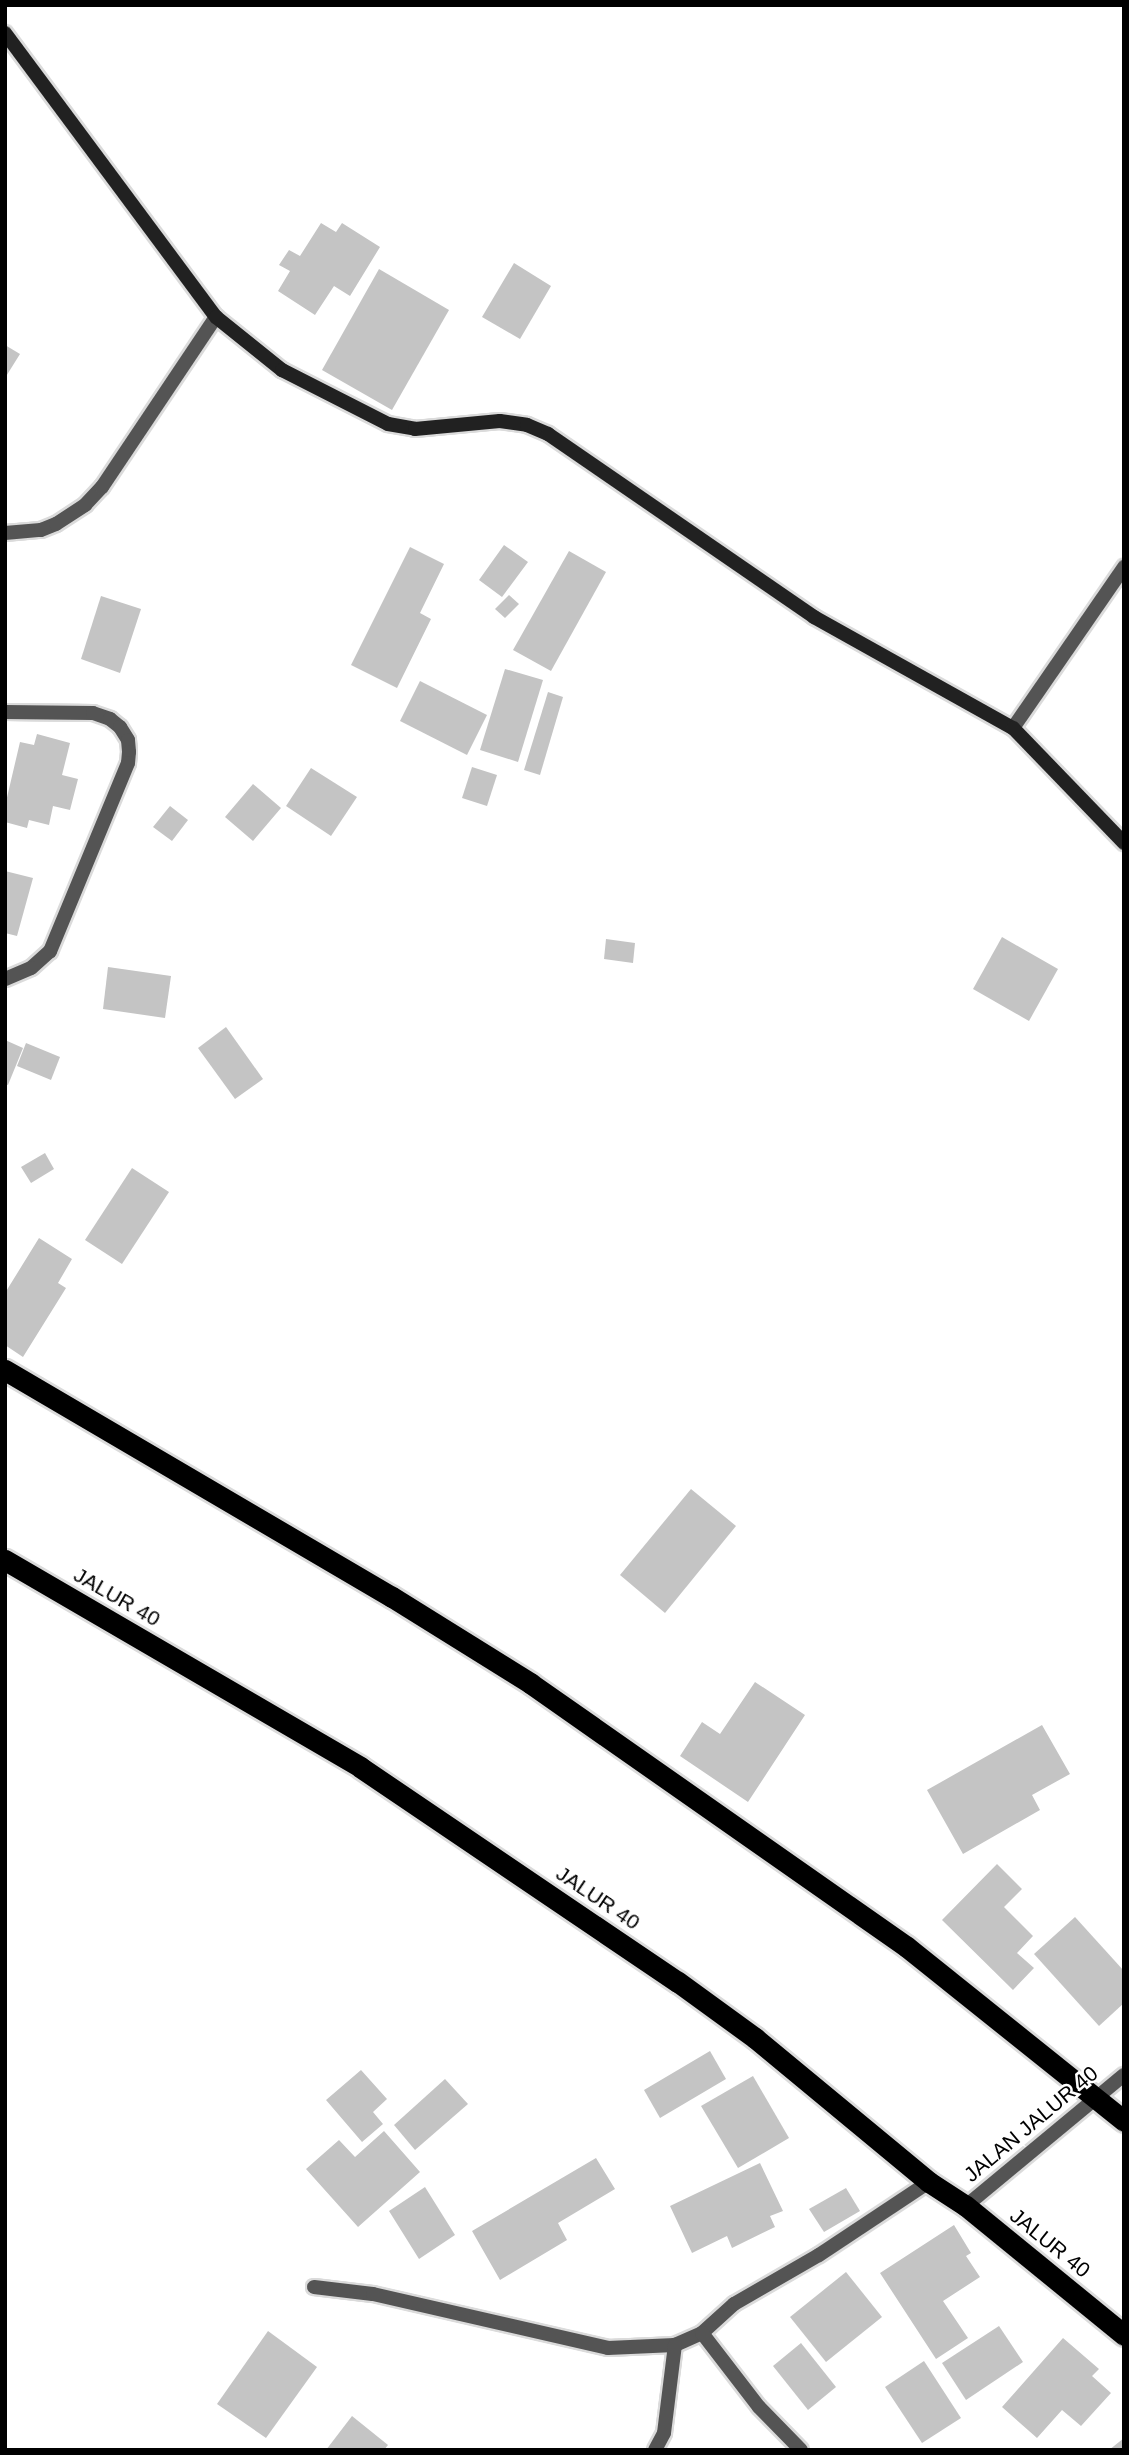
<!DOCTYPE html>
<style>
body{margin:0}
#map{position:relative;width:1129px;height:2455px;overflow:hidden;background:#fff;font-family:Helvetica,sans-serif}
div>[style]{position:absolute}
.building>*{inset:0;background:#c4c4c4}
.roads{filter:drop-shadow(2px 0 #dbdbdb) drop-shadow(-2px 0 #dbdbdb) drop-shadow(0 2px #dbdbdb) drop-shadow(0 -2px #dbdbdb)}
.street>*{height:14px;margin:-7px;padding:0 7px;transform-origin:7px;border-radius:7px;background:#545454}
.secondary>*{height:14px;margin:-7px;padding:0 7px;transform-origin:7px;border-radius:7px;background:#212121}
.highway>*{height:21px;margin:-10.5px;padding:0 10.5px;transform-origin:10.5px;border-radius:10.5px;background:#000}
span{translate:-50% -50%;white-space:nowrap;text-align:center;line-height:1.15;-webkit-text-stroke:5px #fff;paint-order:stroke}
.street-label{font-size:21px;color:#000}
.frame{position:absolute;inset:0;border:7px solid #000;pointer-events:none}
</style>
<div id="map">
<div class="building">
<i style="clip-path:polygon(321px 223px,336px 232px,342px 223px,380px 247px,350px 296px,334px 286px,315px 315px,278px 291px,290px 271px,279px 265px,289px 250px,300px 256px)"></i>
<i style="clip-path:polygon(514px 263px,551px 286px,520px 339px,482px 317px)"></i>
<i style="clip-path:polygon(379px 269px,449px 310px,392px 410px,322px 370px)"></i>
<i style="clip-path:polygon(5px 345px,20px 354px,5px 378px)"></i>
<i style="clip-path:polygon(504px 545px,528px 562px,502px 597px,479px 580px)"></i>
<i style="clip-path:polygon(410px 547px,444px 564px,420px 613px,431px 619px,397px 688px,351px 665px)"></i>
<i style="clip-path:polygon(569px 551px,606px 572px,551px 671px,513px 650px)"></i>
<i style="clip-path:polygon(509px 595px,519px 604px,505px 618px,495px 609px)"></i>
<i style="clip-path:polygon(101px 596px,141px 609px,120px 673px,81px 659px)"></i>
<i style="clip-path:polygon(505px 669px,543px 680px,518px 762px,480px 750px)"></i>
<i style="clip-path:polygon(420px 681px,487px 715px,467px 755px,400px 721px)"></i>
<i style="clip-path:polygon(548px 692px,563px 697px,540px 775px,524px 770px)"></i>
<i style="clip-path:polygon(37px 734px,70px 743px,62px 775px,78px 779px,70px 810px,53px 806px,49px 825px,29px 820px,27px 828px,5px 822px,5px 806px,20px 742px,34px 745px)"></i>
<i style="clip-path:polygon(472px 767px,497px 775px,487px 806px,462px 798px)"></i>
<i style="clip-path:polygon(311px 768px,357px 797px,331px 836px,286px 806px)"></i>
<i style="clip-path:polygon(253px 784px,281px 808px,253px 841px,225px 817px)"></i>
<i style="clip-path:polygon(170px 806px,188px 820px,172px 841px,153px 827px)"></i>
<i style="clip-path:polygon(5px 871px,33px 878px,17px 936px,5px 933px)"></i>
<i style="clip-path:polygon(1002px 937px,1058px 969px,1029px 1021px,973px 989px)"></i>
<i style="clip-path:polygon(606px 939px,635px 943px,633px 963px,604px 959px)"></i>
<i style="clip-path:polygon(108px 967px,171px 976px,165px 1018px,103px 1009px)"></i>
<i style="clip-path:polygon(226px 1027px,263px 1079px,235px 1099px,198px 1048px)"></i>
<i style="clip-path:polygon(5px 1040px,23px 1048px,8px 1085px,5px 1084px)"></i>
<i style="clip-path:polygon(26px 1043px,60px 1057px,51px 1080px,17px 1066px)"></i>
<i style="clip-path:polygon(45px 1153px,54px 1169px,31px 1183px,21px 1167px)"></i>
<i style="clip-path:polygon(132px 1168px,169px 1192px,122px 1264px,85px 1240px)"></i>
<i style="clip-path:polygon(39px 1238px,72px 1259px,58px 1283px,66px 1288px,23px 1357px,5px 1345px,5px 1293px)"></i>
<i style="clip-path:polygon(691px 1489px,736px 1526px,665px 1613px,620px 1575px)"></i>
<i style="clip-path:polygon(755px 1682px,805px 1715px,748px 1802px,680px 1756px,702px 1722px,720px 1734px)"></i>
<i style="clip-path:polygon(1042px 1725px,1070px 1774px,1032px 1795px,1040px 1810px,963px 1854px,927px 1790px)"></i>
<i style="clip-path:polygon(997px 1864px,1022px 1889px,1004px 1907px,1033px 1936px,1017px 1953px,1034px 1968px,1013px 1990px,942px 1920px)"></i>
<i style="clip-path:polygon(1075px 1917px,1124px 1971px,1124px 2003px,1099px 2026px,1034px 1954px)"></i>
<i style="clip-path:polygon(710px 2051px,726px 2079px,660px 2118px,644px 2090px)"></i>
<i style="clip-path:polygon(361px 2070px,387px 2099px,373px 2112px,383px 2124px,362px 2142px,326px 2100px)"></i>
<i style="clip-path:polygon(753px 2076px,789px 2138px,738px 2168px,701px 2106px)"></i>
<i style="clip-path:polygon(445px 2079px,468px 2104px,415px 2150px,394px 2125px)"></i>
<i style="clip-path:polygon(384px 2131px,420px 2172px,358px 2227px,306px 2169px,339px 2140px,355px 2157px)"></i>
<i style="clip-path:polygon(596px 2158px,615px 2189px,558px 2223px,567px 2240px,500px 2280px,472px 2231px)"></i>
<i style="clip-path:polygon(760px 2163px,783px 2211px,770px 2216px,775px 2227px,732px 2248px,727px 2236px,692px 2253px,670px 2206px)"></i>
<i style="clip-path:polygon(425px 2187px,455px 2235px,419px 2259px,389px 2211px)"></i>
<i style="clip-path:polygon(846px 2188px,860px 2211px,824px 2232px,809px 2209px)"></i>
<i style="clip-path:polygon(954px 2225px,971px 2253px,966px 2256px,980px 2277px,943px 2301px,968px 2338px,936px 2359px,880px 2273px)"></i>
<i style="clip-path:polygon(846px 2272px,882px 2317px,826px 2362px,790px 2317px)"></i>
<i style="clip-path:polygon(999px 2326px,1023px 2362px,966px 2400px,942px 2363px)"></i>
<i style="clip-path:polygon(268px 2331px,317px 2367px,266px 2438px,217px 2404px)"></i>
<i style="clip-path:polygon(1063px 2338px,1099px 2369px,1092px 2376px,1111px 2393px,1081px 2426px,1062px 2410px,1037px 2438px,1002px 2407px)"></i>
<i style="clip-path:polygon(801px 2343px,836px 2387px,808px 2410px,773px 2366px)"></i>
<i style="clip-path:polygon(924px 2361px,961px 2418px,922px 2443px,885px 2387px)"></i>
<i style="clip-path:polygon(352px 2416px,388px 2445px,384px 2450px,326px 2450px)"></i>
<i style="clip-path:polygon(1124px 2438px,1124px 2450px,1109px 2450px)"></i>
</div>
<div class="roads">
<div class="street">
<i style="left:5px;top:533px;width:36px;rotate:-5deg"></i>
<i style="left:41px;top:530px;width:16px;rotate:-22deg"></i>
<i style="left:56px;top:524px;width:35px;rotate:-33deg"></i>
<i style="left:85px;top:505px;width:25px;rotate:-47deg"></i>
<i style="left:102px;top:487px;width:205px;rotate:-56.2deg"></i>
<i style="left:5px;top:712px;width:88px;rotate:0.7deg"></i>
<i style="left:93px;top:713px;width:18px;rotate:19deg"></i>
<i style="left:110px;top:719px;width:13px;rotate:39deg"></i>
<i style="left:120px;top:727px;width:15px;rotate:58deg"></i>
<i style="left:128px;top:740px;width:12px;rotate:85deg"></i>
<i style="left:129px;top:752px;width:11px;rotate:95deg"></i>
<i style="left:128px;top:763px;width:204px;rotate:112.5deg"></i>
<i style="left:50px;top:951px;width:25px;rotate:138deg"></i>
<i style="left:31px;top:968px;width:28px;rotate:157deg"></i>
<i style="left:1013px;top:728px;width:196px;rotate:-55.4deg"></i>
<i style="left:966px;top:2206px;width:205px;rotate:-39.7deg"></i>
<i style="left:314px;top:2287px;width:59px;rotate:6.8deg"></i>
<i style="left:373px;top:2294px;width:241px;rotate:12.9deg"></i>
<i style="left:608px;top:2348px;width:67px;rotate:-2.6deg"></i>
<i style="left:675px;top:2345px;width:30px;rotate:-24deg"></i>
<i style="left:702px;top:2333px;width:43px;rotate:-42.2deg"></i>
<i style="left:734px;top:2304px;width:98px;rotate:-30deg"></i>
<i style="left:819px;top:2255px;width:132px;rotate:-33.6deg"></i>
<i style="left:702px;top:2333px;width:93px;rotate:52.4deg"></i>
<i style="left:759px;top:2407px;width:60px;rotate:45.7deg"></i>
<i style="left:655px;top:2450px;width:19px;rotate:-62deg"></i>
<i style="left:664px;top:2433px;width:89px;rotate:-82.9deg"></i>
</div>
<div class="secondary">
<i style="left:5px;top:33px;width:354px;rotate:53.4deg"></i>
<i style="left:216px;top:317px;width:85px;rotate:38.8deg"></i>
<i style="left:282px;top:370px;width:119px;rotate:27deg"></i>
<i style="left:388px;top:424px;width:27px;rotate:10deg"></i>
<i style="left:415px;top:429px;width:85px;rotate:-5.4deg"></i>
<i style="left:500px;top:421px;width:27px;rotate:8deg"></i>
<i style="left:527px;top:425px;width:23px;rotate:23deg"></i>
<i style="left:548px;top:434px;width:323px;rotate:34.5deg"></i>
<i style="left:814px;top:617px;width:228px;rotate:29.2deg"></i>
<i style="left:1013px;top:728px;width:160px;rotate:46deg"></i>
</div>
<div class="highway">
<i style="left:5px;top:1370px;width:449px;rotate:30.4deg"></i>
<i style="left:392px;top:1597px;width:163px;rotate:31.9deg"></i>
<i style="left:530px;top:1683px;width:460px;rotate:35deg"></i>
<i style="left:907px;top:1947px;width:278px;rotate:38.7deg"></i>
<i style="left:5px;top:1560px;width:411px;rotate:30.2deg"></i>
<i style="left:360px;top:1767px;width:384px;rotate:34.1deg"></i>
<i style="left:678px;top:1982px;width:95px;rotate:36deg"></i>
<i style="left:755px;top:2038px;width:226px;rotate:39.6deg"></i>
<i style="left:929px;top:2182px;width:44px;rotate:33deg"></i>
<i style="left:966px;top:2206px;width:204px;rotate:39.2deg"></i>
</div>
</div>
<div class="street-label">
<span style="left:117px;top:1597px;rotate:30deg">JALUR 40</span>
<span style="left:598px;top:1898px;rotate:34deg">JALUR 40</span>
<span style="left:1031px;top:2124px;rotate:-40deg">JALAN JALUR 40</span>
<span style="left:1050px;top:2243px;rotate:39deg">JALUR 40</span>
</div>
<div class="frame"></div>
</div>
